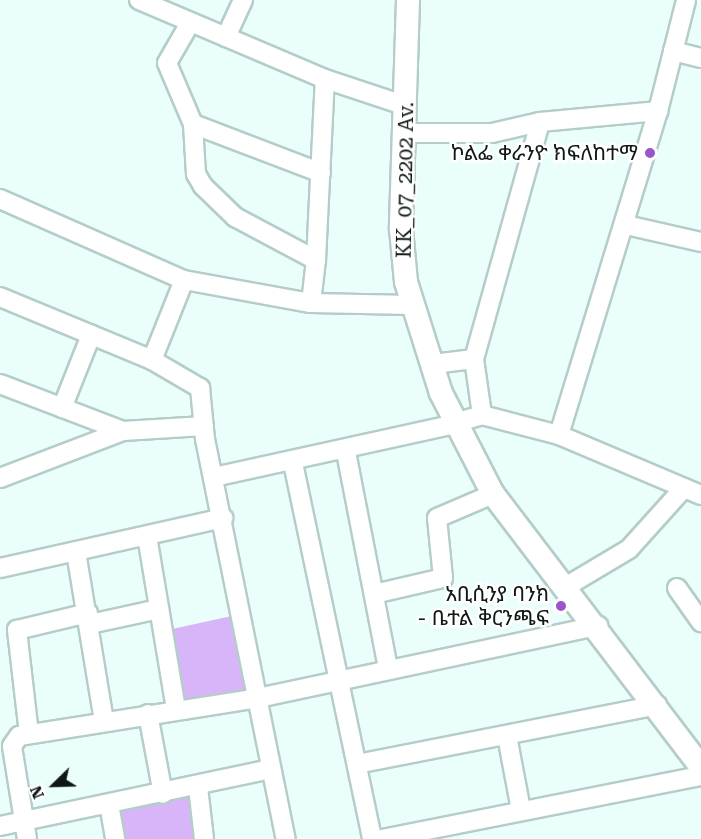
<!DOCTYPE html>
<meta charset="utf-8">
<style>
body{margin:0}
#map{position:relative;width:701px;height:839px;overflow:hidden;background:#eafefb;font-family:"Roboto Serif","Noto Sans Ethiopic",serif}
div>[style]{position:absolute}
.green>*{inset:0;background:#d8b4f8}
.roads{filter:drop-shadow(2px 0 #b4cdc9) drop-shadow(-2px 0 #b4cdc9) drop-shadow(0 2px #b4cdc9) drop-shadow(0 -2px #b4cdc9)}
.minor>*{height:18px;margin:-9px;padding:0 9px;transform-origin:9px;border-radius:9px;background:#fff}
.major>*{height:22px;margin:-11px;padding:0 11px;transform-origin:11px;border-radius:11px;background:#fff}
.dots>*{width:16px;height:16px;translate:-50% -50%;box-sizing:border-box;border:3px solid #fff;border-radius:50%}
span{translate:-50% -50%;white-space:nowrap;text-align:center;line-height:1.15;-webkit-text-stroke:5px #fff;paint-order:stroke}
.poi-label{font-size:21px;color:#0f1816}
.right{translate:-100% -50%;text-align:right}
.street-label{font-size:21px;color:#0f1816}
.north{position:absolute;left:24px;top:755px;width:60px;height:60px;-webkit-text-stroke:4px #fff;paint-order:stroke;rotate:247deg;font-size:16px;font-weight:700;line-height:24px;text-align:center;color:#0f1816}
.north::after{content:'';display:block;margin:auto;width:21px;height:27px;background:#0f1816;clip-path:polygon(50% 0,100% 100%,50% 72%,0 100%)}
</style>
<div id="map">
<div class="green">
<i style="clip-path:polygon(241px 614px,258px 698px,176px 710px,163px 631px)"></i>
<i style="clip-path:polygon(198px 787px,204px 839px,115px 839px,109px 804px)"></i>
</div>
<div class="roads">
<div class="minor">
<i style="left:139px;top:0;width:202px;rotate:23deg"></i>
<i style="left:325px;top:79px;width:85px;rotate:18.4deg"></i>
<i style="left:190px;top:23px;width:46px;rotate:119.9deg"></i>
<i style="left:167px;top:63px;width:66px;rotate:66.9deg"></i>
<i style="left:193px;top:124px;width:137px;rotate:20.9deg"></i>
<i style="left:226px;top:37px;width:41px;rotate:-65.3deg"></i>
<i style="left:673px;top:51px;width:29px;rotate:14deg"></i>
<i style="left:658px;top:111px;width:114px;rotate:-75.8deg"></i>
<i style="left:193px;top:124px;width:50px;rotate:86.6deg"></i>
<i style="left:196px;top:174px;width:14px;rotate:60deg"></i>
<i style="left:203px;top:186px;width:45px;rotate:44.1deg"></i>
<i style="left:235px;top:217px;width:92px;rotate:28deg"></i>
<i style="left:316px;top:260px;width:181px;rotate:-87.2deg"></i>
<i style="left:415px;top:133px;width:77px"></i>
<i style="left:492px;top:133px;width:49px;rotate:-12.9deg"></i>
<i style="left:540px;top:122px;width:119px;rotate:-5.3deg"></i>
<i style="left:658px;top:111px;width:339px;rotate:107deg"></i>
<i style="left:0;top:199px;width:201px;rotate:23.8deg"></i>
<i style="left:184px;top:280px;width:129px;rotate:10.3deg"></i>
<i style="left:311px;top:303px;width:101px;rotate:1.1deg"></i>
<i style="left:626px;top:225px;width:77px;rotate:12.8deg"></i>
<i style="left:0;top:297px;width:165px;rotate:22.5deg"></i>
<i style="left:152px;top:360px;width:56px;rotate:30.3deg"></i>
<i style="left:200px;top:388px;width:51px;rotate:84.4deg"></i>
<i style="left:205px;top:439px;width:408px;rotate:78.6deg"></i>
<i style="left:311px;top:303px;width:43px;rotate:-83.4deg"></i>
<i style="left:152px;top:360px;width:86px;rotate:-68.2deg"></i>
<i style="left:441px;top:363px;width:33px;rotate:-7deg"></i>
<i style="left:0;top:384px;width:132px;rotate:20.9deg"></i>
<i style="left:62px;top:408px;width:79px;rotate:-68.3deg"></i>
<i style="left:482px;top:415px;width:57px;rotate:-98.1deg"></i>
<i style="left:474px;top:359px;width:246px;rotate:-74.4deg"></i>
<i style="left:465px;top:420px;width:18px;rotate:-16deg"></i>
<i style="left:482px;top:415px;width:80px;rotate:14.6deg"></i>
<i style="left:559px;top:435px;width:154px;rotate:22.9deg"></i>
<i style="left:346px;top:452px;width:220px;rotate:79deg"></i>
<i style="left:293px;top:463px;width:384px;rotate:78.1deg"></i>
<i style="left:214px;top:477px;width:247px;rotate:-12.4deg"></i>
<i style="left:0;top:478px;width:132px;rotate:-20.9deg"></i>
<i style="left:123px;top:431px;width:81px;rotate:-3.5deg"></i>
<i style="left:147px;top:536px;width:176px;rotate:80.5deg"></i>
<i style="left:76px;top:552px;width:171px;rotate:80.6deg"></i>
<i style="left:0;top:568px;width:229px;rotate:-12.6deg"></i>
<i style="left:572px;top:583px;width:66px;rotate:-30.8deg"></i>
<i style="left:629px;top:549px;width:82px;rotate:-48deg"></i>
<i style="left:677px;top:588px;width:42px;rotate:54.8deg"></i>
<i style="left:374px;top:594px;width:71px;rotate:-13.1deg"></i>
<i style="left:443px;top:578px;width:60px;rotate:-95.7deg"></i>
<i style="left:437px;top:518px;width:61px;rotate:-23.2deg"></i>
<i style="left:90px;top:624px;width:71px;rotate:-12.3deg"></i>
<i style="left:148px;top:714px;width:81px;rotate:79.4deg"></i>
<i style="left:29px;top:734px;width:105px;rotate:-96.6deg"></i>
<i style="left:17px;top:630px;width:73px;rotate:-13.5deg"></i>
<i style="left:507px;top:736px;width:75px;rotate:79.3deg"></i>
<i style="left:357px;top:764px;width:306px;rotate:-11.1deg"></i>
<i style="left:198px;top:787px;width:52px;rotate:83.4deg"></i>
<i style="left:109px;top:804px;width:36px;rotate:80deg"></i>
<i style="left:0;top:826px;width:276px;rotate:-11.9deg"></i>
<i style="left:27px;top:839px;width:94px;rotate:-99.2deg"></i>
<i style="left:12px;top:746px;width:12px;rotate:-55deg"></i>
<i style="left:19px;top:736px;width:242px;rotate:-9deg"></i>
<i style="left:258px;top:698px;width:348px;rotate:-12deg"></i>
<i style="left:382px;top:839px;width:325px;rotate:-11.2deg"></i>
</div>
<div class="major">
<i style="left:408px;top:0;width:229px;rotate:91.8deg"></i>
<i style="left:401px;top:229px;width:53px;rotate:84.6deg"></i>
<i style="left:406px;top:282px;width:116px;rotate:72.5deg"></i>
<i style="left:441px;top:393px;width:114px;rotate:62.8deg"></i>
<i style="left:493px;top:494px;width:343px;rotate:52.7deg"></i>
</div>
</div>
<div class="dots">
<i style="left:650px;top:153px;background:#9956cc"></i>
<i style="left:561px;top:606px;background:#9956cc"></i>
</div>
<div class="poi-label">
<span class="right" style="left:638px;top:153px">ኮልፌ ቀራንዮ ክፍለከተማ</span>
<span class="right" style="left:549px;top:606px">አቢሲንያ ባንክ<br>- ቤተል ቅርንጫፍ</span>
</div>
<div class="street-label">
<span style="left:405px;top:180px;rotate:-89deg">KK_07_2202 Av.</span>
</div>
<div class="north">N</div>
</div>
